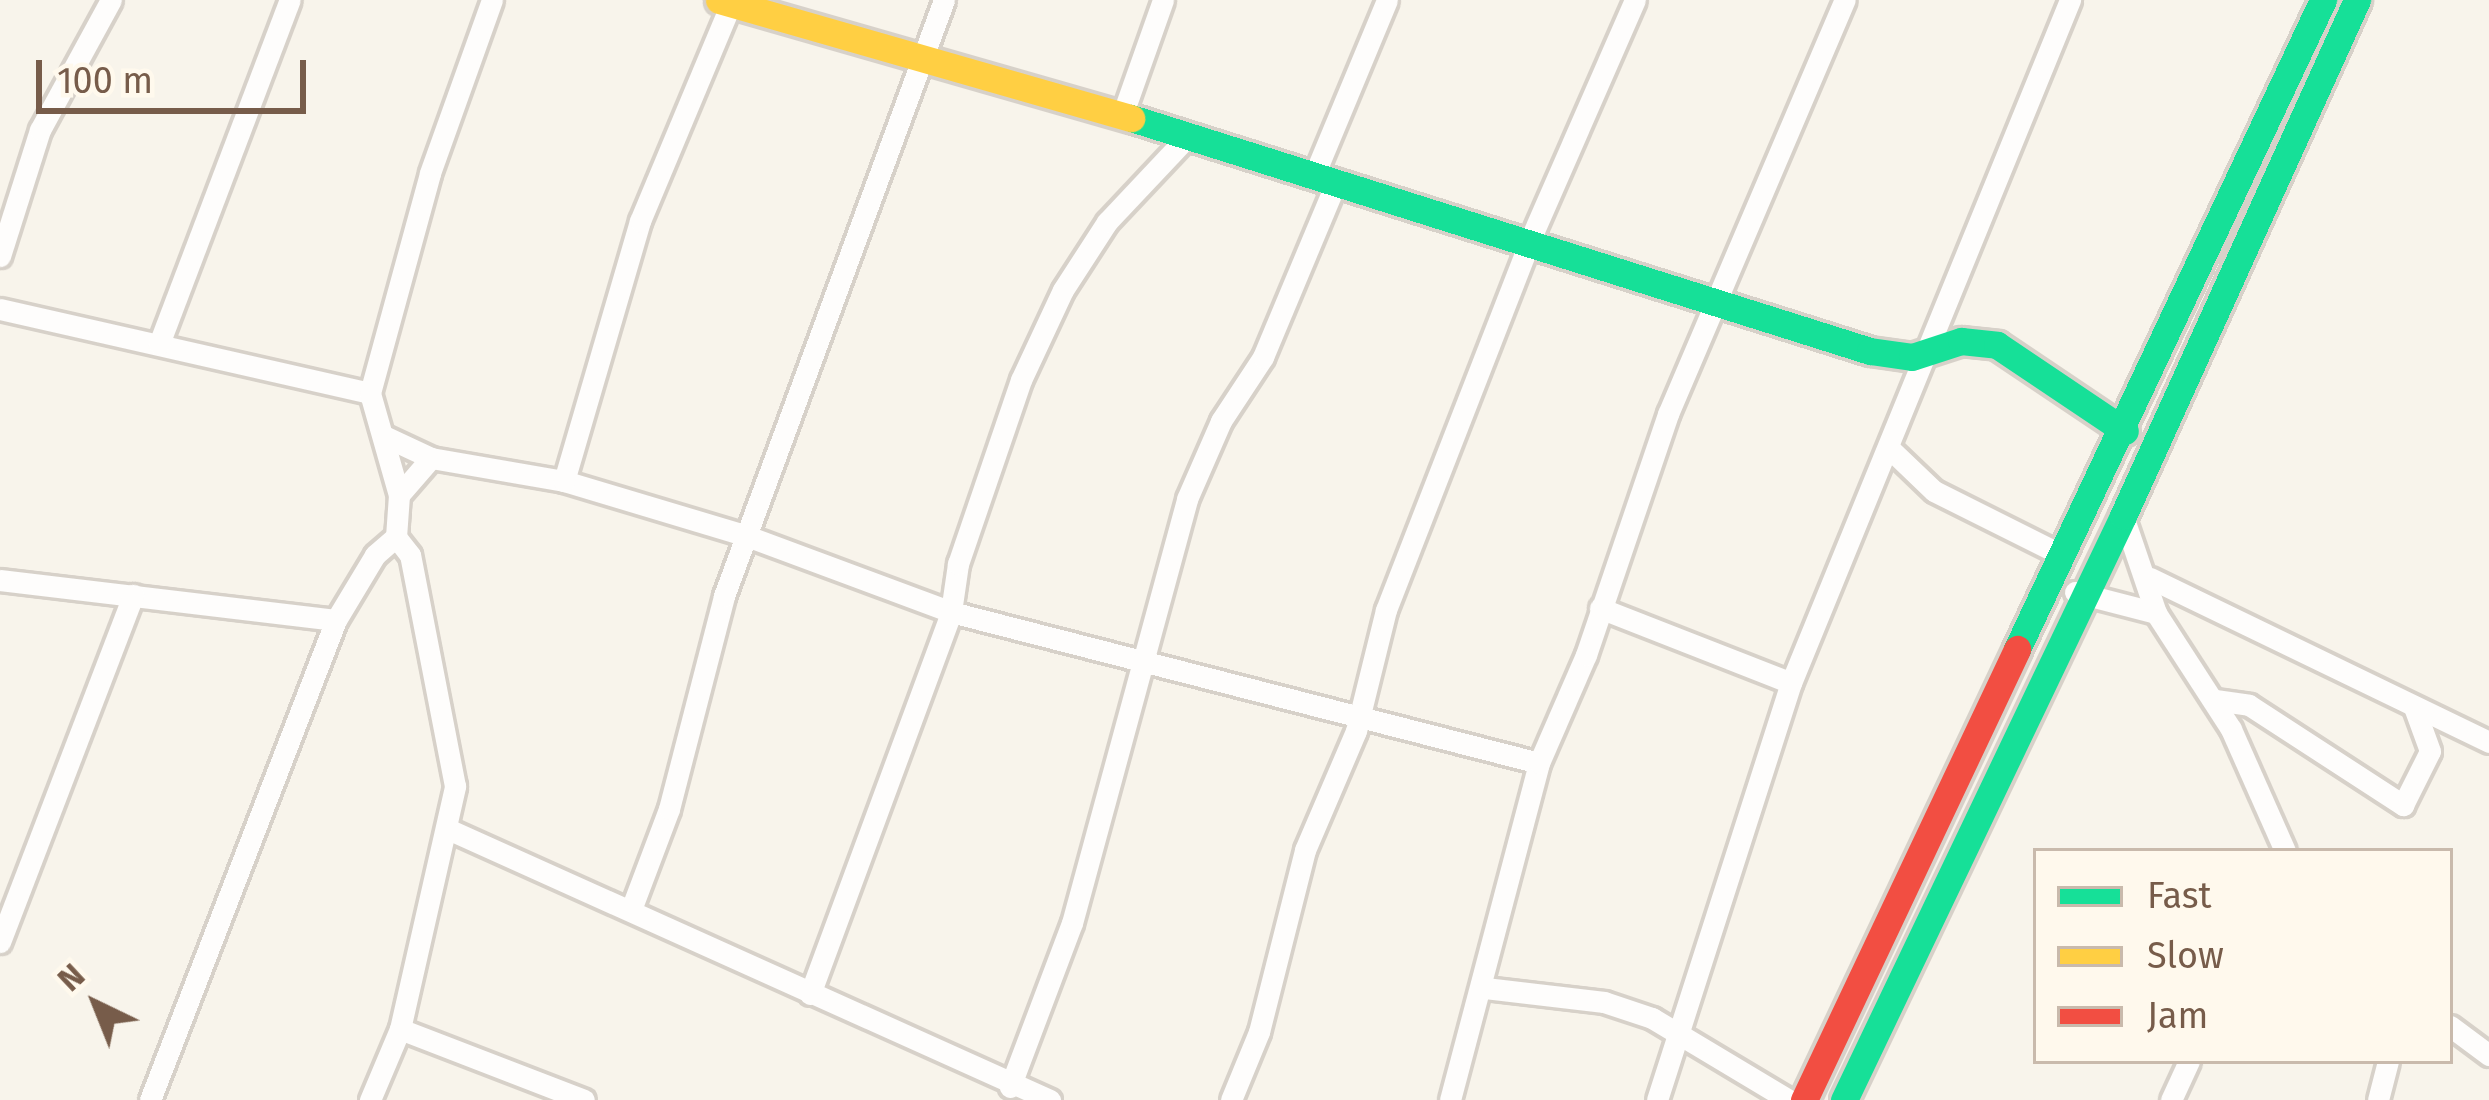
<!DOCTYPE html>
<style>
body{margin:0}
#map{position:relative;width:2489px;height:1100px;overflow:hidden;background:#f8f4eb;font-family:"Fira Sans",sans-serif}
div>[style]{position:absolute}
.roads{filter:drop-shadow(3px 0 #d7d1c9) drop-shadow(-3px 0 #d7d1c9) drop-shadow(0 3px #d7d1c9) drop-shadow(0 -3px #d7d1c9)}
.street>*{height:21px;margin:-10.5px;padding:0 10.5px;transform-origin:10.5px;border-radius:10.5px;background:#fefdfc}
.fast>*{height:27px;margin:-13.5px;padding:0 13.5px;transform-origin:13.5px;border-radius:13.5px;background:#16e098}
.slow>*{height:27px;margin:-13.5px;padding:0 13.5px;transform-origin:13.5px;border-radius:13.5px;background:#ffcf43}
.jam>*{height:27px;margin:-13.5px;padding:0 13.5px;transform-origin:13.5px;border-radius:13.5px;background:#f24e42}
span{translate:-50% -50%;white-space:nowrap;text-align:center;line-height:1.15;-webkit-text-stroke:9px #fff9ed;paint-order:stroke}
.legend{position:absolute;left:2033px;top:848px;width:420px;height:216px;box-sizing:border-box;background:#fff9ed;border:3px solid #c9baac;margin:0;padding:15px 21px;list-style:none;font-size:36px;color:#775c4a}
.legend li{display:flex;align-items:center;gap:24px;height:60px}
.legend b{width:60px;border:3px solid #c9baac}
.north{position:absolute;left:36px;top:944px;width:120px;height:120px;-webkit-text-stroke:9px #fff9ed;paint-order:stroke;rotate:317deg;font-size:33px;font-weight:700;line-height:48px;text-align:center;color:#775c4a}
.north::after{content:'';display:block;margin:auto;width:42px;height:54px;background:#775c4a;clip-path:polygon(50% 0,100% 100%,50% 72%,0 100%)}
.scale{position:absolute;left:36px;top:60px;width:270px;height:54px;box-sizing:border-box;border:6px solid #775c4a;border-top:0;padding-left:15px;font-size:36px;line-height:42px;white-space:nowrap;color:#775c4a;-webkit-text-stroke:9px #fff9ed;paint-order:stroke}
</style>
<div id="map">
<div class="roads">
<div class="street">
<i style="left:1123px;top:113px;width:120px;rotate:-70.5deg"></i>
<i style="left:1315px;top:173px;width:187px;rotate:-67.4deg"></i>
<i style="left:0;top:256px;width:132px;rotate:-72.4deg"></i>
<i style="left:40px;top:130px;width:148px;rotate:-61.4deg"></i>
<i style="left:0;top:309px;width:379px;rotate:12.8deg"></i>
<i style="left:159px;top:344px;width:368px;rotate:-69.2deg"></i>
<i style="left:384px;top:436px;width:52px;rotate:25.1deg"></i>
<i style="left:431px;top:458px;width:135px;rotate:9.8deg"></i>
<i style="left:564px;top:481px;width:191px;rotate:16.7deg"></i>
<i style="left:747px;top:536px;width:218px;rotate:20.4deg"></i>
<i style="left:951px;top:612px;width:607px;rotate:14.4deg"></i>
<i style="left:1889px;top:448px;width:62px;rotate:43.7deg"></i>
<i style="left:1934px;top:491px;width:145px;rotate:26.6deg"></i>
<i style="left:564px;top:481px;width:271px;rotate:-73.7deg"></i>
<i style="left:640px;top:221px;width:236px;rotate:-67.3deg"></i>
<i style="left:399px;top:495px;width:49px;rotate:-49.1deg"></i>
<i style="left:2123px;top:516px;width:102px;rotate:71.2deg"></i>
<i style="left:2156px;top:613px;width:138px;rotate:57.1deg"></i>
<i style="left:2231px;top:729px;width:133px;rotate:66.1deg"></i>
<i style="left:2150px;top:578px;width:377px;rotate:25.8deg"></i>
<i style="left:0;top:580px;width:338px;rotate:6.8deg"></i>
<i style="left:2075px;top:592px;width:84px;rotate:14.5deg"></i>
<i style="left:1600px;top:608px;width:205px;rotate:21.4deg"></i>
<i style="left:2215px;top:700px;width:34px;rotate:8deg"></i>
<i style="left:2249px;top:705px;width:184px;rotate:33deg"></i>
<i style="left:2403px;top:805px;width:60px;rotate:-63.4deg"></i>
<i style="left:2430px;top:751px;width:47px;rotate:-110deg"></i>
<i style="left:450px;top:830px;width:658px;rotate:24.23deg"></i>
<i style="left:632px;top:907px;width:105px;rotate:-69.3deg"></i>
<i style="left:669px;top:809px;width:220px;rotate:-75.5deg"></i>
<i style="left:724px;top:596px;width:635px;rotate:-69.74deg"></i>
<i style="left:0;top:942px;width:372px;rotate:-69deg"></i>
<i style="left:1485px;top:988px;width:120px;rotate:6.7deg"></i>
<i style="left:1604px;top:1002px;width:51px;rotate:18.4deg"></i>
<i style="left:1652px;top:1018px;width:160px;rotate:30.9deg"></i>
<i style="left:810px;top:994px;width:407px;rotate:-69.7deg"></i>
<i style="left:951px;top:612px;width:49px;rotate:-81.7deg"></i>
<i style="left:958px;top:564px;width:194px;rotate:-71.1deg"></i>
<i style="left:1021px;top:380px;width:99px;rotate:-65deg"></i>
<i style="left:1063px;top:290px;width:81px;rotate:-57.1deg"></i>
<i style="left:1107px;top:222px;width:121px;rotate:-46.7deg"></i>
<i style="left:2450px;top:1026px;width:49px;rotate:36.6deg"></i>
<i style="left:400px;top:1029px;width:197px;rotate:21.1deg"></i>
<i style="left:1010px;top:1087px;width:175px;rotate:-69.3deg"></i>
<i style="left:1072px;top:923px;width:439px;rotate:-74.8deg"></i>
<i style="left:1187px;top:499px;width:85px;rotate:-66.4deg"></i>
<i style="left:1221px;top:421px;width:77px;rotate:-56.7deg"></i>
<i style="left:1263px;top:357px;width:192px;rotate:-67.3deg"></i>
<i style="left:150px;top:1100px;width:515px;rotate:-68.82deg"></i>
<i style="left:336px;top:620px;width:76px;rotate:-59deg"></i>
<i style="left:375px;top:555px;width:28px;rotate:-41deg"></i>
<i style="left:370px;top:1100px;width:77px;rotate:-67.1deg"></i>
<i style="left:400px;top:1029px;width:249px;rotate:-77.2deg"></i>
<i style="left:455px;top:786px;width:235px;rotate:-101deg"></i>
<i style="left:410px;top:555px;width:23px;rotate:-128deg"></i>
<i style="left:396px;top:537px;width:42px;rotate:-85.9deg"></i>
<i style="left:399px;top:495px;width:106px;rotate:-105.9deg"></i>
<i style="left:370px;top:393px;width:228px;rotate:-74.7deg"></i>
<i style="left:430px;top:173px;width:184px;rotate:-70.3deg"></i>
<i style="left:1231px;top:1100px;width:74px;rotate:-67.6deg"></i>
<i style="left:1259px;top:1032px;width:188px;rotate:-75.8deg"></i>
<i style="left:1305px;top:850px;width:129px;rotate:-66.8deg"></i>
<i style="left:1356px;top:731px;width:125px;rotate:-76.1deg"></i>
<i style="left:1386px;top:610px;width:397px;rotate:-68.7deg"></i>
<i style="left:1530px;top:240px;width:262px;rotate:-66.4deg"></i>
<i style="left:1450px;top:1100px;width:349px;rotate:-75.2deg"></i>
<i style="left:1539px;top:763px;width:118px;rotate:-66.5deg"></i>
<i style="left:1586px;top:655px;width:255px;rotate:-71.2deg"></i>
<i style="left:1668px;top:414px;width:450px;rotate:-66.9deg"></i>
<i style="left:1657px;top:1100px;width:438px;rotate:-72.2deg"></i>
<i style="left:1791px;top:683px;width:738px;rotate:-67.78deg"></i>
<i style="left:2171px;top:1100px;width:43px;rotate:-65.2deg"></i>
<i style="left:2378px;top:1100px;width:40px;rotate:-75.6deg"></i>
</div>
<div class="fast">
<i style="left:1131px;top:118px;width:775px;rotate:17.5deg"></i>
<i style="left:1870px;top:351px;width:42px;rotate:8.1deg"></i>
<i style="left:1912px;top:357px;width:52px;rotate:-18.1deg"></i>
<i style="left:1961px;top:341px;width:36px;rotate:6deg"></i>
<i style="left:1997px;top:345px;width:154px;rotate:33.9deg"></i>
<i style="left:2017px;top:649px;width:718px;rotate:-64.76deg"></i>
<i style="left:1844px;top:1100px;width:647px;rotate:-64.46deg"></i>
<i style="left:2123px;top:516px;width:567px;rotate:-65.61deg"></i>
</div>
<div class="slow">
<i style="left:719px;top:0;width:429px;rotate:16deg"></i>
</div>
<div class="jam">
<i style="left:1804px;top:1100px;width:499px;rotate:-64.7deg"></i>
</div>
</div>
<ul class="legend">
<li><b style="height:15px;background:#16e098"></b>Fast</li>
<li><b style="height:15px;background:#ffcf43"></b>Slow</li>
<li><b style="height:15px;background:#f24e42"></b>Jam</li>
</ul>
<div class="north">N</div>
<div class="scale">100 m</div>
</div>
